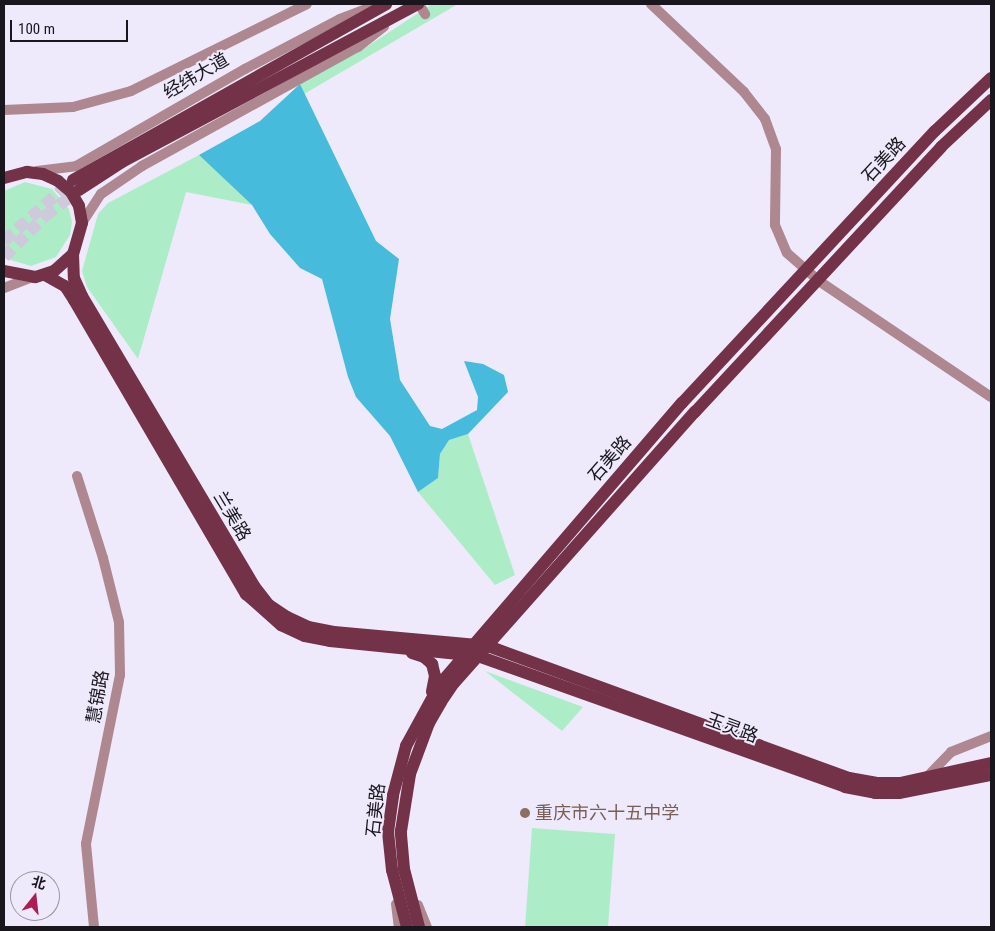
<!DOCTYPE html>
<meta charset="utf-8">
<style>
body{margin:0}
#map{position:relative;width:995px;height:931px;overflow:hidden;background:#eeeafc;font-family:"Roboto Condensed","Noto Sans SC",sans-serif}
div>[style]{position:absolute}
.green>*{inset:0;background:#acedc7}
.water>*{inset:0;background:#46bbdb}
.major-tunnel>*{height:12px;margin-top:-6px;transform-origin:0;background:repeating-linear-gradient(90deg,#cecadb 0 12px,transparent 0 18px)}
.minor>*{height:10px;margin:-5px;padding:0 5px;transform-origin:5px;border-radius:5px;background:#ae8791}
.major>*{height:12px;margin:-6px;padding:0 6px;transform-origin:6px;border-radius:6px;background:#733248}
.dots>*{width:14px;height:14px;translate:-50% -50%;box-sizing:border-box;border:2px solid #eeeafc;border-radius:50%}
span{translate:-50% -50%;white-space:nowrap;text-align:center;line-height:1.15;-webkit-text-stroke:4px #eeeafc;paint-order:stroke}
.street-label{font-size:18px;color:#19171d}
.education-label{font-size:18px;color:#785e54}
.left{translate:0 -50%;text-align:left}
.frame{position:absolute;inset:0;border:5px solid #19171d;pointer-events:none}
.north{position:absolute;left:10px;top:871px;width:50px;height:50px;box-sizing:border-box;background:#eeeafc;border:1px solid #9996a3;border-radius:50%;rotate:16deg;font-size:14px;font-weight:700;line-height:20px;text-align:center;color:#19171d}
.north::after{content:'';display:block;margin:auto;width:18px;height:22px;background:#ad1d52;clip-path:polygon(50% 0,100% 100%,50% 72%,0 100%)}
.scale{position:absolute;left:10px;top:20px;width:118px;height:22px;box-sizing:border-box;border:2px solid #19171d;border-top:0;padding-left:6px;font-size:15px;line-height:18px;white-space:nowrap;color:#19171d;-webkit-text-stroke:4px #eeeafc;paint-order:stroke}
</style>
<div id="map">
<div class="green">
<i style="clip-path:polygon(432px 4px,458px 4px,304px 94px,300px 84px,362px 50px)"></i>
<i style="clip-path:polygon(199px 155px,252px 205px,186px 192px,138px 359px,87px 287px,82px 271px,98px 214px,108px 203px)"></i>
<i style="clip-path:polygon(25px 182px,52px 189px,69px 209px,72px 222px,70px 235px,56px 257px,31px 266px,4px 258px,4px 191px)"></i>
<i style="clip-path:polygon(468px 434px,515px 575px,495px 585px,418px 492px,438px 478px,440px 454px,449px 440px)"></i>
<i style="clip-path:polygon(485px 671px,583px 707px,562px 731px)"></i>
<i style="clip-path:polygon(532px 828px,615px 834px,608px 927px,525px 927px)"></i>
</div>
<div class="water">
<i style="clip-path:polygon(300px 84px,376px 241px,399px 259px,390px 319px,400px 380px,430px 426px,442px 429px,477px 410px,478px 397px,464px 361px,483px 364px,504px 375px,508px 392px,468px 434px,449px 440px,440px 454px,438px 478px,418px 492px,390px 436px,356px 397px,348px 377px,322px 279px,300px 268px,270px 234px,252px 205px,199px 155px,260px 121px)"></i>
</div>
<div class="major-tunnel">
<i style="left:4px;top:241px;width:92px;rotate:-41.5deg"></i>
<i style="left:4px;top:257px;width:58px;rotate:-45deg"></i>
<i style="left:45px;top:216px;width:43px;rotate:-37.4deg"></i>
</div>
<div class="minor">
<i style="left:419px;top:4px;width:12px;rotate:59deg"></i>
<i style="left:651px;top:4px;width:128px;rotate:43.4deg"></i>
<i style="left:744px;top:92px;width:34px;rotate:52deg"></i>
<i style="left:765px;top:119px;width:32px;rotate:70deg"></i>
<i style="left:776px;top:149px;width:76px;rotate:90.8deg"></i>
<i style="left:775px;top:225px;width:30px;rotate:67deg"></i>
<i style="left:787px;top:253px;width:43px;rotate:41.2deg"></i>
<i style="left:819px;top:281px;width:207px;rotate:34deg"></i>
<i style="left:4px;top:110px;width:69px;rotate:-2.5deg"></i>
<i style="left:73px;top:107px;width:60px;rotate:-15.4deg"></i>
<i style="left:131px;top:91px;width:196px;rotate:-26.3deg"></i>
<i style="left:37px;top:171px;width:39px;rotate:-7deg"></i>
<i style="left:76px;top:166px;width:195px;rotate:-29.9deg"></i>
<i style="left:245px;top:69px;width:107px;rotate:-27.8deg"></i>
<i style="left:340px;top:19px;width:31px;rotate:-21deg"></i>
<i style="left:82px;top:223px;width:35px;rotate:-57deg"></i>
<i style="left:101px;top:194px;width:50px;rotate:-34.3deg"></i>
<i style="left:142px;top:166px;width:247px;rotate:-28.9deg"></i>
<i style="left:358px;top:47px;width:33px;rotate:-38deg"></i>
<i style="left:4px;top:288px;width:31px;rotate:-21deg"></i>
<i style="left:77px;top:476px;width:86px;rotate:72.4deg"></i>
<i style="left:103px;top:558px;width:66px;rotate:76deg"></i>
<i style="left:119px;top:622px;width:53px;rotate:88.9deg"></i>
<i style="left:120px;top:675px;width:172px;rotate:101.4deg"></i>
<i style="left:86px;top:844px;width:83px;rotate:84.5deg"></i>
<i style="left:926px;top:778px;width:36px;rotate:-46deg"></i>
<i style="left:951px;top:752px;width:43px;rotate:-21.8deg"></i>
<i style="left:396px;top:904px;width:23px;rotate:83deg"></i>
<i style="left:418px;top:905px;width:24px;rotate:68deg"></i>
</div>
<div class="major">
<i style="left:4px;top:178px;width:24px;rotate:-15deg"></i>
<i style="left:27px;top:172px;width:16px;rotate:7deg"></i>
<i style="left:43px;top:174px;width:17px;rotate:25deg"></i>
<i style="left:58px;top:181px;width:17px;rotate:40deg"></i>
<i style="left:71px;top:192px;width:16px;rotate:60deg"></i>
<i style="left:79px;top:206px;width:17px;rotate:80deg"></i>
<i style="left:82px;top:223px;width:32px;rotate:106deg"></i>
<i style="left:73px;top:254px;width:25px;rotate:138deg"></i>
<i style="left:54px;top:271px;width:20px;rotate:162deg"></i>
<i style="left:35px;top:277px;width:32px;rotate:-169deg"></i>
<i style="left:73px;top:180px;width:359px;rotate:-29.3deg"></i>
<i style="left:79px;top:190px;width:51px;rotate:-33.1deg"></i>
<i style="left:122px;top:162px;width:336px;rotate:-28.1deg"></i>
<i style="left:73px;top:254px;width:24px;rotate:88deg"></i>
<i style="left:74px;top:278px;width:20px;rotate:66deg"></i>
<i style="left:82px;top:296px;width:337px;rotate:59.3deg"></i>
<i style="left:254px;top:586px;width:24px;rotate:52deg"></i>
<i style="left:269px;top:605px;width:22px;rotate:34deg"></i>
<i style="left:287px;top:617px;width:23px;rotate:25deg"></i>
<i style="left:308px;top:627px;width:26px;rotate:11deg"></i>
<i style="left:334px;top:632px;width:155px;rotate:5.2deg"></i>
<i style="left:488px;top:646px;width:384px;rotate:20.1deg"></i>
<i style="left:849px;top:778px;width:27px;rotate:10deg"></i>
<i style="left:876px;top:783px;width:24px"></i>
<i style="left:900px;top:783px;width:93px;rotate:-12.4deg"></i>
<i style="left:45px;top:275px;width:23px;rotate:29deg"></i>
<i style="left:65px;top:286px;width:17px;rotate:57deg"></i>
<i style="left:74px;top:300px;width:341px;rotate:59.7deg"></i>
<i style="left:246px;top:594px;width:47px;rotate:41.5deg"></i>
<i style="left:281px;top:625px;width:26px;rotate:25deg"></i>
<i style="left:305px;top:636px;width:25px;rotate:11deg"></i>
<i style="left:330px;top:641px;width:149px;rotate:5.8deg"></i>
<i style="left:478px;top:656px;width:390px;rotate:19.6deg"></i>
<i style="left:845px;top:787px;width:31px;rotate:11deg"></i>
<i style="left:875px;top:793px;width:24px"></i>
<i style="left:899px;top:793px;width:94px;rotate:-11.1deg"></i>
<i style="left:412px;top:653px;width:13px;rotate:18deg"></i>
<i style="left:424px;top:657px;width:11px;rotate:41deg"></i>
<i style="left:432px;top:664px;width:12px;rotate:76deg"></i>
<i style="left:435px;top:676px;width:16px;rotate:101deg"></i>
<i style="left:407px;top:927px;width:59px;rotate:-104.7deg"></i>
<i style="left:392px;top:870px;width:38px;rotate:-96deg"></i>
<i style="left:388px;top:832px;width:37px;rotate:-82deg"></i>
<i style="left:393px;top:795px;width:51px;rotate:-75.1deg"></i>
<i style="left:406px;top:746px;width:71px;rotate:-61.3deg"></i>
<i style="left:440px;top:684px;width:371px;rotate:-49.3deg"></i>
<i style="left:682px;top:403px;width:371px;rotate:-47.1deg"></i>
<i style="left:935px;top:131px;width:77px;rotate:-43.4deg"></i>
<i style="left:419px;top:927px;width:60px;rotate:-104.5deg"></i>
<i style="left:404px;top:869px;width:38px;rotate:-95deg"></i>
<i style="left:401px;top:831px;width:58px;rotate:-81deg"></i>
<i style="left:410px;top:774px;width:54px;rotate:-69.6deg"></i>
<i style="left:429px;top:723px;width:24px;rotate:-60deg"></i>
<i style="left:441px;top:702px;width:23px;rotate:-56deg"></i>
<i style="left:454px;top:683px;width:363px;rotate:-48.4deg"></i>
<i style="left:695px;top:412px;width:362px;rotate:-47.1deg"></i>
<i style="left:941px;top:147px;width:69px;rotate:-43.2deg"></i>
</div>
<div class="dots">
<i style="left:525px;top:813px;background:#8d6e63"></i>
</div>
<div class="street-label">
<span style="left:196px;top:76px;rotate:-30deg">经纬大道</span>
<span style="left:884px;top:160px;rotate:-47deg">石美路</span>
<span style="left:610px;top:459px;rotate:-49deg">石美路</span>
<span style="left:232px;top:516px;rotate:59deg">兰美路</span>
<span style="left:98px;top:697px;rotate:-80deg">慧锦路</span>
<span style="left:732px;top:728px;rotate:20deg">玉灵路</span>
<span style="left:376px;top:810px;rotate:-84deg">石美路</span>
</div>
<div class="education-label">
<span class="left" style="left:535px;top:813px">重庆市六十五中学</span>
</div>
<div class="frame"></div>
<div class="north">北</div>
<div class="scale">100 m</div>
</div>
